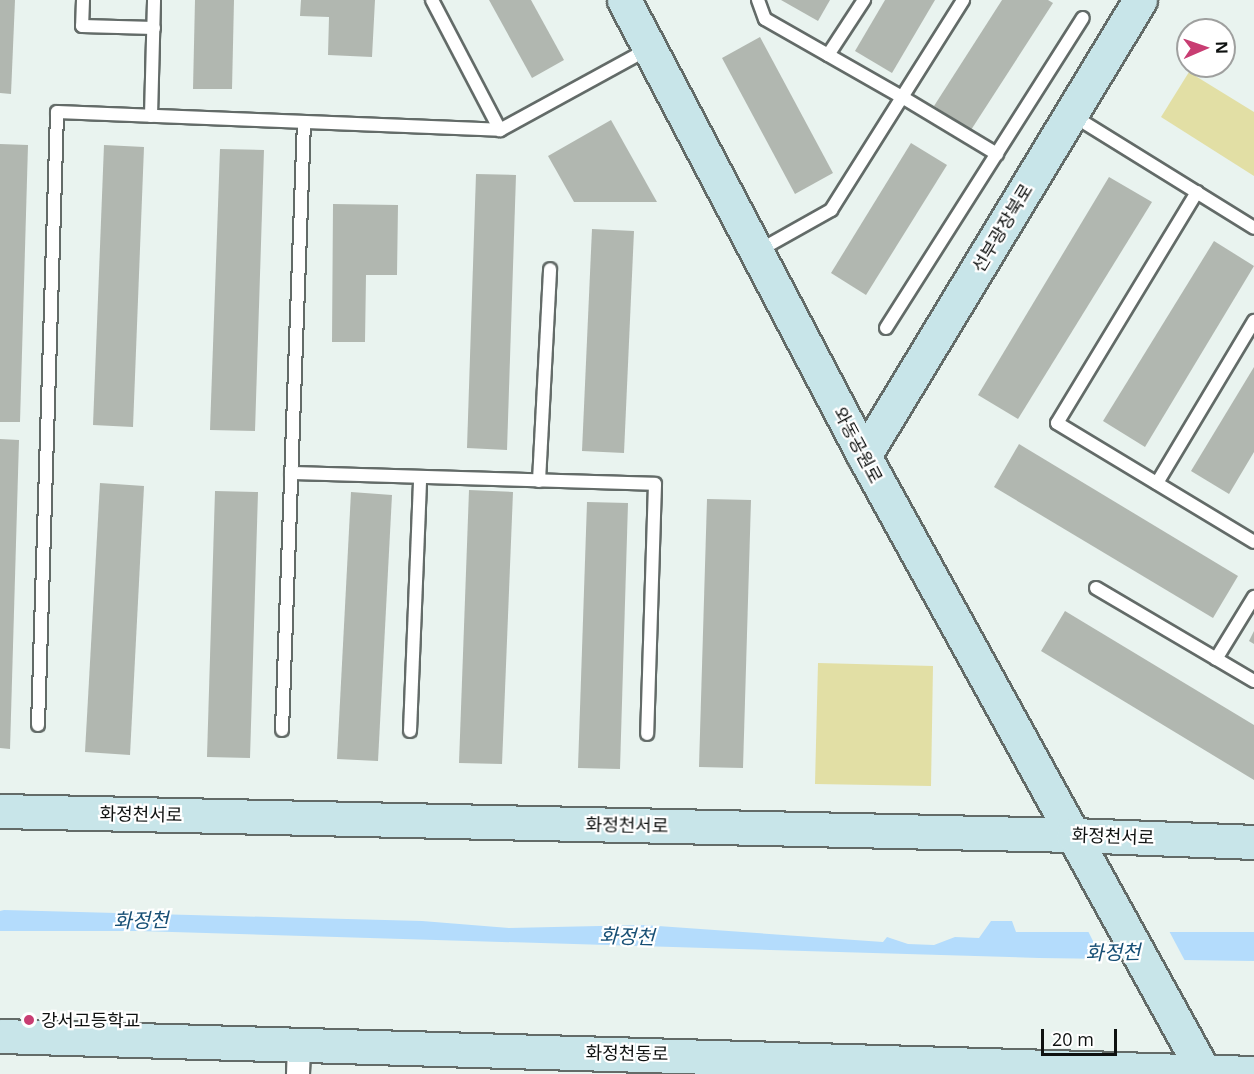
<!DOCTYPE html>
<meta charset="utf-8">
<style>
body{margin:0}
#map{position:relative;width:1254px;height:1074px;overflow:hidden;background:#e9f3ef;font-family:"Open Sans","Noto Sans KR",sans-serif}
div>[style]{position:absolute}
.green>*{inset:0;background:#e2dfa5}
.water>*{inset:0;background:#b4dcfc}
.pier>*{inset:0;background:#e9f3ef}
.building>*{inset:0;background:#b1b7b0}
.roads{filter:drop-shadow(2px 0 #636b68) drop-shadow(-2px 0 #636b68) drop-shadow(0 2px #636b68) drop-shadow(0 -2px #636b68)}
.lane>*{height:12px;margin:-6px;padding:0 6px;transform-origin:6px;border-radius:6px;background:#fff}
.street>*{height:22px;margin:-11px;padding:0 11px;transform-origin:11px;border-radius:11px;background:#fff}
.secondary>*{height:33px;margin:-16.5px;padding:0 16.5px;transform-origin:16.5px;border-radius:16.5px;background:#c8e5e9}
.dots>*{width:16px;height:16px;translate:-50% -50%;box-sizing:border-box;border:3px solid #fff;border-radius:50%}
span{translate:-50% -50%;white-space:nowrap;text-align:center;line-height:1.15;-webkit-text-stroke:4.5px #fff;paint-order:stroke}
.street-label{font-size:18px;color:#0e1110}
.poi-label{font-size:18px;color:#0e1110}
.left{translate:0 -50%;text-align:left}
.water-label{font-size:20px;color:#174f75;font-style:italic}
.north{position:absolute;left:1176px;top:18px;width:60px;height:60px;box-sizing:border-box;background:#fff;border:2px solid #9fa09f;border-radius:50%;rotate:88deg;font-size:16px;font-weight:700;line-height:24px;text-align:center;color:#0e1110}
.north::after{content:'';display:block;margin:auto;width:21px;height:27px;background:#c83d72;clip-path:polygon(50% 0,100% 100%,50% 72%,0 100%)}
.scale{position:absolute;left:1041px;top:1029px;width:76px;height:27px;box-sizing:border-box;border:3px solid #0e1110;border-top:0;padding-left:8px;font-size:18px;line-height:21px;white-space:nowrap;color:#0e1110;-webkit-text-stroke:4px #fff;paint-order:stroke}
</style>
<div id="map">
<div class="green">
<i style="clip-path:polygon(1189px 72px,1254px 112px,1254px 176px,1161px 117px)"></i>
<i style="clip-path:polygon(818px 663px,933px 666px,931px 786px,815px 784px)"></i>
</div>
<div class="water">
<i style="clip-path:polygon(4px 910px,422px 921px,509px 928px,644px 925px,883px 942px,887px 937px,908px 944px,934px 945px,955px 937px,979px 938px,991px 921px,1012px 921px,1016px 932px,1254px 932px,1254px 961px,1039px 958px,139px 931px,0 931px,0 911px)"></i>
</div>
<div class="pier">
<i style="clip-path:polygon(1087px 929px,1168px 929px,1185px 961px,1103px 961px)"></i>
</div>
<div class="building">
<i style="clip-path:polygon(0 0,15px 0,11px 94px,0 93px)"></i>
<i style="clip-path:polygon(195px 0,234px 0,232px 89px,193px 89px)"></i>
<i style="clip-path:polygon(301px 0,375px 0,372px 57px,328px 55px,329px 17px,300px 16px)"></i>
<i style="clip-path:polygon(489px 0,531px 0,564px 60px,532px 78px)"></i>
<i style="clip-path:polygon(781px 0,830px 0,818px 21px)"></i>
<i style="clip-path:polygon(885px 0,935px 0,892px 73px,855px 51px)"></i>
<i style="clip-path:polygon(1002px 0,1048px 0,1053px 3px,971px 130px,934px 106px)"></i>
<i style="clip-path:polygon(760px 37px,833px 173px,795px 194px,722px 58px)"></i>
<i style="clip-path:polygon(611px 120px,657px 202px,574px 202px,548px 156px)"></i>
<i style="clip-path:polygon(911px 143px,947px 165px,866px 295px,831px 273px)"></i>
<i style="clip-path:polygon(0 144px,28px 145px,20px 422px,0 422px)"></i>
<i style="clip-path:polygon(104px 145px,144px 147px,133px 427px,93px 425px)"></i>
<i style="clip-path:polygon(220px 149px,264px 150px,255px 431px,210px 430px)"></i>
<i style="clip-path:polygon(476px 174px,516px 175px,507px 450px,467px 448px)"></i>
<i style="clip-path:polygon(1109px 177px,1152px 202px,1018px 419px,978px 395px)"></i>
<i style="clip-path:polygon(333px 204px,398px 205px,397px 275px,366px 275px,365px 342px,332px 342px)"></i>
<i style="clip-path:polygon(592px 229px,634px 231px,624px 453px,582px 451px)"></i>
<i style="clip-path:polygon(1214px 241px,1254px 266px,1145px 447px,1103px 421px)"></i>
<i style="clip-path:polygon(1254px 367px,1254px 452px,1229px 494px,1191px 471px)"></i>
<i style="clip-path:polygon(0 439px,19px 440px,10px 749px,0 748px)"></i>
<i style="clip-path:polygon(1019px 444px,1238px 576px,1213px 618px,994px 487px)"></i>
<i style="clip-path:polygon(100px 483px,144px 486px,130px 755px,85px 752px)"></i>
<i style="clip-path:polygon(469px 490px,513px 492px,502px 764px,459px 763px)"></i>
<i style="clip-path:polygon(215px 491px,258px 492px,250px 758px,207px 757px)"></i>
<i style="clip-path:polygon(351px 492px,392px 495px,378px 761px,337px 759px)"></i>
<i style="clip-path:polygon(707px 499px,751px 500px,743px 768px,699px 767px)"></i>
<i style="clip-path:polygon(587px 502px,628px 503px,620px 769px,578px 768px)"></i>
<i style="clip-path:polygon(1065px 611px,1254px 725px,1254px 780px,1041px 651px)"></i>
<i style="clip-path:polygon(1254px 631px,1254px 644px,1249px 641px)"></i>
</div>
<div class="roads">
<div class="lane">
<i style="left:83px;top:0;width:26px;rotate:92deg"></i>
<i style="left:82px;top:26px;width:72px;rotate:1.6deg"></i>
<i style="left:432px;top:0;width:147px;rotate:62.4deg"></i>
<i style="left:758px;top:0;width:20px;rotate:70deg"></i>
<i style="left:765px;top:19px;width:158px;rotate:29.7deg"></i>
<i style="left:902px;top:97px;width:111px;rotate:31deg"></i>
<i style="left:828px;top:55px;width:66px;rotate:-56.8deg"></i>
<i style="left:1072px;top:115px;width:214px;rotate:31.8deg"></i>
<i style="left:151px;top:116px;width:116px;rotate:-88.5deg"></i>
<i style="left:1197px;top:192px;width:270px;rotate:121.2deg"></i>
<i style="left:1057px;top:423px;width:230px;rotate:31.1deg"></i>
<i style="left:758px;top:251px;width:84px;rotate:-29.3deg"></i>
<i style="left:831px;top:210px;width:248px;rotate:-57.8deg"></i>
<i style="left:886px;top:328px;width:367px;rotate:-57.6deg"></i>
<i style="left:291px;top:473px;width:364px;rotate:1.7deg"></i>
<i style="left:655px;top:484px;width:250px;rotate:91.8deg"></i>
<i style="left:539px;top:481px;width:212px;rotate:-87deg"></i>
<i style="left:1157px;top:483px;width:189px;rotate:-59.1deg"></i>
<i style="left:1096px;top:588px;width:183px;rotate:30.5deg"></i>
<i style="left:1216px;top:659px;width:73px;rotate:-58.5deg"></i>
<i style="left:38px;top:725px;width:613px;rotate:-88.22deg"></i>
<i style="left:57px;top:112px;width:443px;rotate:2.3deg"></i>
<i style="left:500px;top:130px;width:169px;rotate:-28.7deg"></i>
<i style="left:282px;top:730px;width:608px;rotate:-87.93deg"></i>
<i style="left:410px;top:731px;width:254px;rotate:-87.7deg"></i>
</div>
<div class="street">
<i style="left:298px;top:1074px;width:29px;rotate:-88deg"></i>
</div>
<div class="secondary">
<i style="left:624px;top:0;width:515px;rotate:62.24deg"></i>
<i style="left:864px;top:456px;width:706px;rotate:61.11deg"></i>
<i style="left:864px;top:456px;width:533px;rotate:-58.82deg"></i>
<i style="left:0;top:811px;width:1073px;rotate:1.28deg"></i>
<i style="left:1073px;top:835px;width:181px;rotate:2.2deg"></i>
<i style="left:0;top:1036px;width:1255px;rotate:1.69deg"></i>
</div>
</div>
<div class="dots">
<i style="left:29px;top:1020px;background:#c83d72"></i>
</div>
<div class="street-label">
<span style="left:1002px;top:228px;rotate:-59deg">선부광장북로</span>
<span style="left:858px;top:445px;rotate:62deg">와동공원로</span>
<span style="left:141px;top:814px;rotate:1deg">화정천서로</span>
<span style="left:627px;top:825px;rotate:1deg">화정천서로</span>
<span style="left:1113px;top:836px;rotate:2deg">화정천서로</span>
<span style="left:627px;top:1053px;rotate:1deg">화정천동로</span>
</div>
<div class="poi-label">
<span class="left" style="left:41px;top:1020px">강서고등학교</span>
</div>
<div class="water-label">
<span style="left:141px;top:920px;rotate:-1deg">화정천</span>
<span style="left:627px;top:936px;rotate:2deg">화정천</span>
<span style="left:1113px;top:952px;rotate:-1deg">화정천</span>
</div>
<div class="north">N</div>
<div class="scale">20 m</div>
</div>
